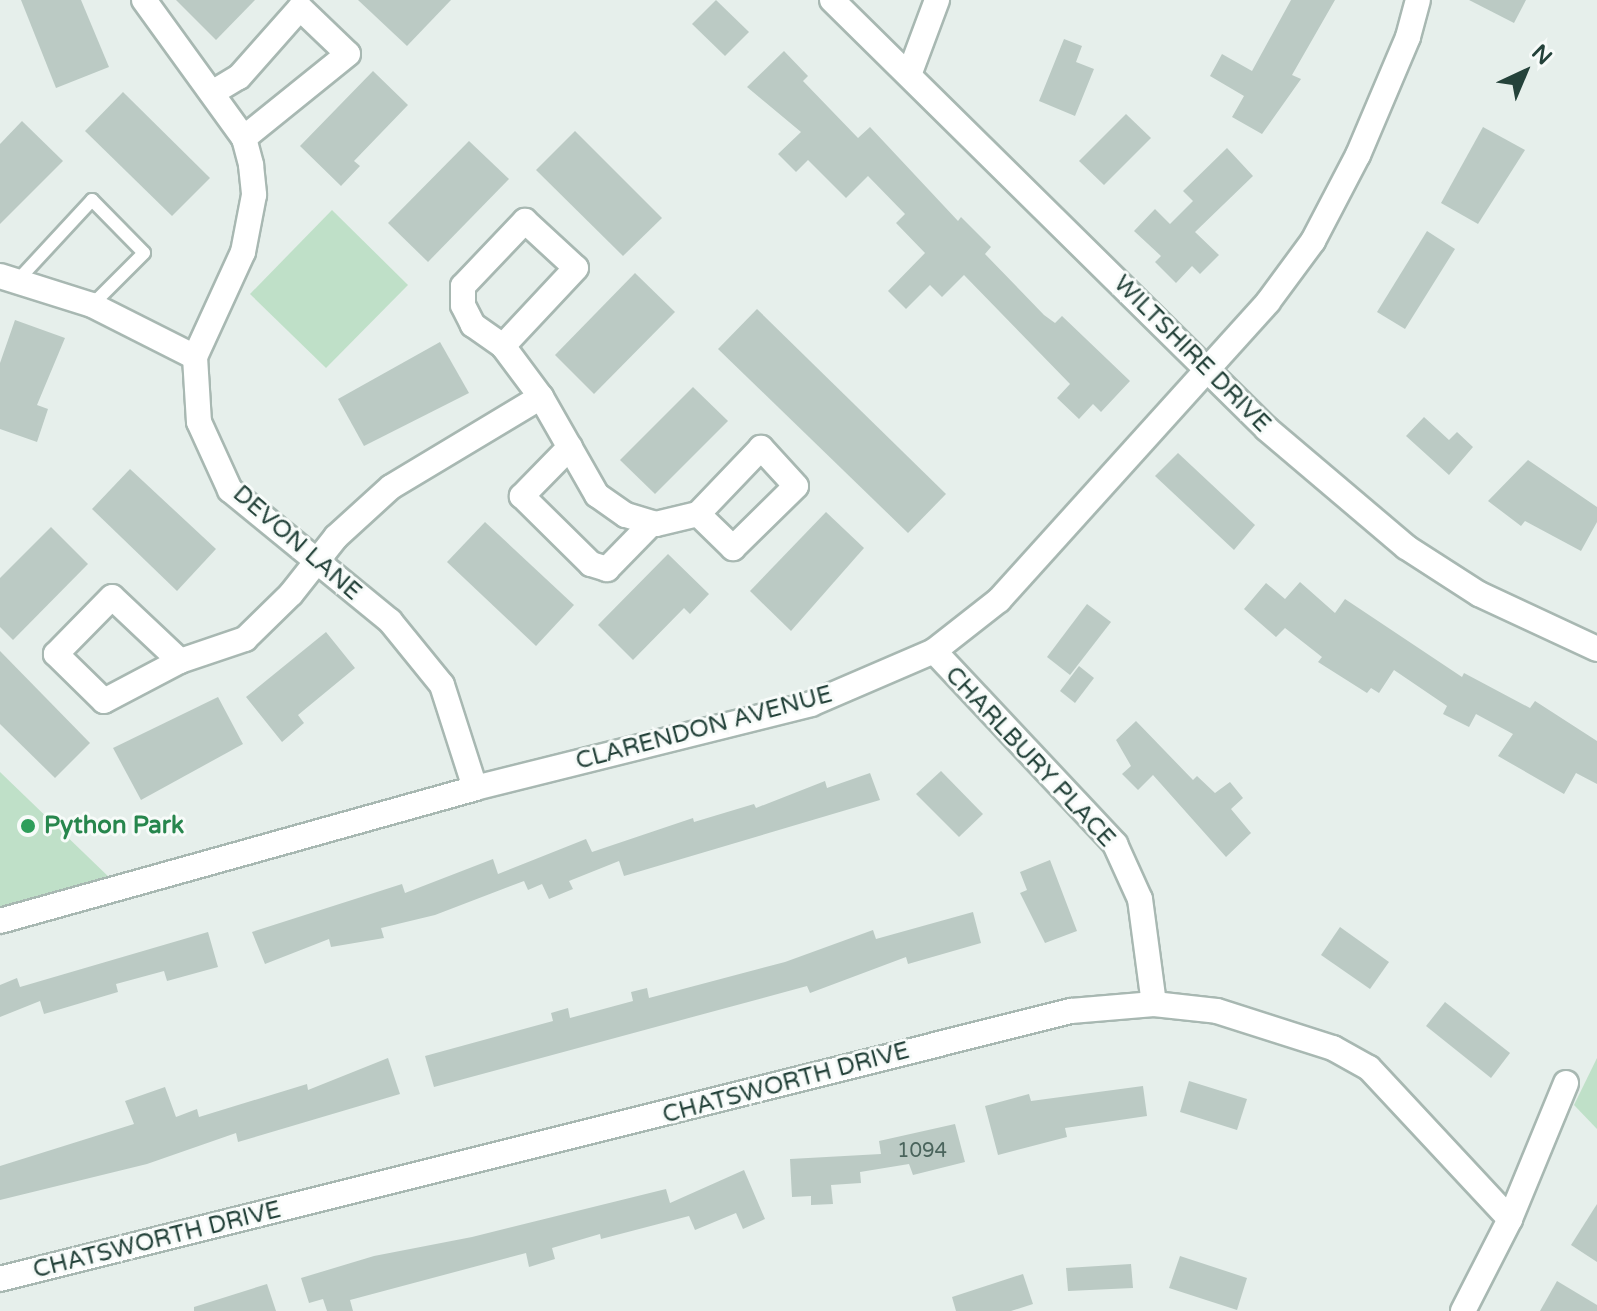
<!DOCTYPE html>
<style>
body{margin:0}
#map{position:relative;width:1597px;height:1311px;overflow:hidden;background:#e6efeb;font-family:"Varela Round",sans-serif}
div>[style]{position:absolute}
.green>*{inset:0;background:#bfe0c8}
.building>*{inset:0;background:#bbcac4}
.roads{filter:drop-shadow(2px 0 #a8b8b2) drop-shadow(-2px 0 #a8b8b2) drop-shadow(0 2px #a8b8b2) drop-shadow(0 -2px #a8b8b2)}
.service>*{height:12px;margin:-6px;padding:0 6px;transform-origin:6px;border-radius:6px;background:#fff}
.minor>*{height:24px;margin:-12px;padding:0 12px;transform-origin:12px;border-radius:12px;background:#fff}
.dots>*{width:22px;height:22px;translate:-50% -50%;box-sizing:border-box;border:4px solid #f7fbf9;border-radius:50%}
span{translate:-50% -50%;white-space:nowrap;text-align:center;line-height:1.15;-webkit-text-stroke:6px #f7fbf9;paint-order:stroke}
.number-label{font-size:20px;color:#4a645c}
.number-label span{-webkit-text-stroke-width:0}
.street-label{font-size:24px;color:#24423a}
.leisure-label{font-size:24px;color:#27864d;font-weight:700}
.left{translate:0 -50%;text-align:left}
.north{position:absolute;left:1485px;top:32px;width:80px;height:80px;-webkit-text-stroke:6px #f7fbf9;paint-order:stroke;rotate:44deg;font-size:22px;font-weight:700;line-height:32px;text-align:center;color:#24423a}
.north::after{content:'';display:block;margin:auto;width:28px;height:36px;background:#24423a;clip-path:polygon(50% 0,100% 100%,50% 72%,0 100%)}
</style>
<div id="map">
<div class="green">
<i style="clip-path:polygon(332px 210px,408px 285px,326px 368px,250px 294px)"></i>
<i style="clip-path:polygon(0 772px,113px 881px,0 911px)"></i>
<i style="clip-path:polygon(1597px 1058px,1597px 1129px,1574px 1105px)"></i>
</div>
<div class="building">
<i style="clip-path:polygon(21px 0,81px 0,109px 67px,56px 88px)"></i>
<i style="clip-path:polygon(176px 0,255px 0,216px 40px)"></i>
<i style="clip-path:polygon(358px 0,451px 0,407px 46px)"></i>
<i style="clip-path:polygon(716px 0,749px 32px,725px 56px,692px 24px)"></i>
<i style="clip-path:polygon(1291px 0,1335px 0,1292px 75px,1301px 79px,1262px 134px,1232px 117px,1244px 96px,1210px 76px,1222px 54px,1252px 71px)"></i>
<i style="clip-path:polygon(1469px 0,1526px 0,1514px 23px)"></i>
<i style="clip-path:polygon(1064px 39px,1082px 46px,1076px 62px,1094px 69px,1075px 116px,1039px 101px)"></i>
<i style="clip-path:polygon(784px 51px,808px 76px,803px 81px,858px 138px,870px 127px,958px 221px,961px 217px,991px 247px,985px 254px,1044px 315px,1055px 323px,1062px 316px,1130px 381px,1101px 412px,1093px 404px,1079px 419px,1057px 398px,1070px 384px,964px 275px,942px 297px,930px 285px,906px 309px,888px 291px,925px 253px,896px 223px,905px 214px,868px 176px,846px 198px,808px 160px,796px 172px,778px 154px,801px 132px,747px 87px)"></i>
<i style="clip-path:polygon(373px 71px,408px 105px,354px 161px,360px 166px,341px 186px,300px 146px)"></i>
<i style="clip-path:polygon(123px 92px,210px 178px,172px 216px,85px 131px)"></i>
<i style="clip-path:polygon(1126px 114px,1151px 138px,1104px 185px,1079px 161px)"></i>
<i style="clip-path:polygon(22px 121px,63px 161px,0 224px,0 144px)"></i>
<i style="clip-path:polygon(1483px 127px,1525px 150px,1478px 224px,1441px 203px)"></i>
<i style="clip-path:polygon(575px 131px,662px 218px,623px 256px,536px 170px)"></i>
<i style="clip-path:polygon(469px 141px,509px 179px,428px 262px,388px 223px)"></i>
<i style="clip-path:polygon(1227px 148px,1253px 176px,1195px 232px,1219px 255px,1200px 274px,1192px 266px,1176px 283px,1155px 262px,1161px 256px,1134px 231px,1155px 209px,1170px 224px,1193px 201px,1183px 191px)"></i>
<i style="clip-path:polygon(1427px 231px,1455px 249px,1405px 329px,1377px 312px)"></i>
<i style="clip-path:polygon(635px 273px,675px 312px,594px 394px,555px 355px)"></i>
<i style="clip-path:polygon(757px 309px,946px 494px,908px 533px,718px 349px)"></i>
<i style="clip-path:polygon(15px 320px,65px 338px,37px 405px,48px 409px,37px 442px,0 429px,0 363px)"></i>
<i style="clip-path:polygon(440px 342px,469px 393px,364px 446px,338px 399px)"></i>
<i style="clip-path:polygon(693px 387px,728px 421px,655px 494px,620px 460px)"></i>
<i style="clip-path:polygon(1424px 417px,1449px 440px,1457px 432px,1473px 447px,1449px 475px,1406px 436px)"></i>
<i style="clip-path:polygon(1178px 453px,1255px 525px,1234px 550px,1155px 476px)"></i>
<i style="clip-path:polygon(1528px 460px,1597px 507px,1597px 522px,1581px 551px,1525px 521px,1521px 526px,1488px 501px)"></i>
<i style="clip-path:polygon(130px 469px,216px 549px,177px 591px,92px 509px)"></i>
<i style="clip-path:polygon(826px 512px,864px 548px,791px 631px,750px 591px)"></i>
<i style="clip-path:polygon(485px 522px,574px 605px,536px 646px,447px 562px)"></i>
<i style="clip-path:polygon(51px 527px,88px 564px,13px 640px,0 627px,0 578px)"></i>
<i style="clip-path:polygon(668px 554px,709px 594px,690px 614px,684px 608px,633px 660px,598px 625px)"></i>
<i style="clip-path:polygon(1300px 582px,1335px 613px,1345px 599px,1462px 677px,1464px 673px,1530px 708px,1535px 701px,1597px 741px,1597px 784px,1576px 773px,1564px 794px,1498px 756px,1513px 734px,1476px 714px,1469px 727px,1443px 714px,1447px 706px,1394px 670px,1379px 693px,1371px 688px,1367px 693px,1318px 662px,1322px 657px,1285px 628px,1276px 637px,1244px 609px,1266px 583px,1285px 599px)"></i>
<i style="clip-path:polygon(1087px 604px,1111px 622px,1070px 675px,1047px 657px)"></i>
<i style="clip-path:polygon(326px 632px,355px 668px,298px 715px,304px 723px,282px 742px,246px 697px)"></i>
<i style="clip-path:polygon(0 651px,90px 743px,55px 778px,0 724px)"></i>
<i style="clip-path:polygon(1079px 666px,1094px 678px,1075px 703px,1060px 691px)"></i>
<i style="clip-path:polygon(218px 697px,243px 744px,141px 800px,113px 748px)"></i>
<i style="clip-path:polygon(1136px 721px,1193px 780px,1197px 776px,1215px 793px,1230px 782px,1243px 798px,1231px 809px,1251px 833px,1226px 857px,1153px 775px,1138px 790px,1122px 774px,1131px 766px,1116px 740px)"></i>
<i style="clip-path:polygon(941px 771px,983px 814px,959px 837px,916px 794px)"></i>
<i style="clip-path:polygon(870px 773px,880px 800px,624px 876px,619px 861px,569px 881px,573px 889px,549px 899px,542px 884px,528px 890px,524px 881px,435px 915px,381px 928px,384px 938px,331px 947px,329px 939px,265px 964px,252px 932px,402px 884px,405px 893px,493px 859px,498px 874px,586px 839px,592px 852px,693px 818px,694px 822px,754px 804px,756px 808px,825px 781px,827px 788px)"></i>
<i style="clip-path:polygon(1050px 860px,1077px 931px,1045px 943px,1020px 893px,1027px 890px,1020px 872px)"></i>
<i style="clip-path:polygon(973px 912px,981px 943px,908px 964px,906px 957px,810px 993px,807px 986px,434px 1087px,425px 1056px,553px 1021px,551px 1013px,568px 1008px,570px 1018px,633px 1001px,631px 992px,647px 988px,649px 998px,785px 962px,873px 930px,876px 939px)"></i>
<i style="clip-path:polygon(1340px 927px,1389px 962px,1370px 989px,1321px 955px)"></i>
<i style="clip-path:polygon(208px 932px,218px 967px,167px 981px,164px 971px,116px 984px,118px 992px,44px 1014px,40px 1001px,0 1017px,0 985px,17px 978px,20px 987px)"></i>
<i style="clip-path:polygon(1445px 1002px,1510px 1053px,1491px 1078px,1426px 1026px)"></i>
<i style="clip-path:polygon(388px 1058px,400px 1094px,238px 1142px,236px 1133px,147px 1164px,0 1200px,0 1166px,134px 1124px,125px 1101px,165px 1087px,176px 1117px,197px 1109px,199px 1117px,307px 1084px,308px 1090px)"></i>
<i style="clip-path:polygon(1189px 1081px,1247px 1099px,1237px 1130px,1180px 1112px)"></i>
<i style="clip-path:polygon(1143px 1086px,1147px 1116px,1065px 1128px,1067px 1137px,998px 1155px,985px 1106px,1029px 1094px,1031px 1101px)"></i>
<i style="clip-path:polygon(955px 1124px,965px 1162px,913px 1175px,909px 1164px,860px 1172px,861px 1183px,831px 1185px,833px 1204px,811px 1205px,811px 1196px,792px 1197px,790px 1159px,881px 1154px,879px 1141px)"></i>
<i style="clip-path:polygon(744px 1170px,765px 1219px,743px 1229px,736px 1213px,695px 1230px,689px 1216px,601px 1239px,600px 1234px,552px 1248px,555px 1259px,529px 1267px,526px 1253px,350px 1300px,353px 1311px,327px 1311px,323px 1299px,309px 1303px,301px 1278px,374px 1256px,472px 1237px,666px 1189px,670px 1203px)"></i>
<i style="clip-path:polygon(1597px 1204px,1597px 1262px,1571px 1245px)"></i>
<i style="clip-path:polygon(1180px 1256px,1247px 1278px,1237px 1310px,1169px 1288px)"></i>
<i style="clip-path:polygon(1131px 1264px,1133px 1288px,1068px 1291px,1066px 1268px)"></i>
<i style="clip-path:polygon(1023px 1274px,1033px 1304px,1011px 1311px,956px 1311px,952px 1297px)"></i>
<i style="clip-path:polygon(1557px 1281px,1597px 1305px,1597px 1311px,1540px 1311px)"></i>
<i style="clip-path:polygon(267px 1284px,276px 1311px,194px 1311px,194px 1307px)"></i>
</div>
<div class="roads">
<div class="service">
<i style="left:18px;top:280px;width:109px;rotate:-47.2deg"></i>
<i style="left:92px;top:200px;width:74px;rotate:45.5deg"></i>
<i style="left:144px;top:253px;width:74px;rotate:135deg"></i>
</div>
<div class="minor">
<i style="left:144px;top:0;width:170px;rotate:54.1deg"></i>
<i style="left:244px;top:138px;width:28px;rotate:75deg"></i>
<i style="left:251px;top:165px;width:30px;rotate:84deg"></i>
<i style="left:254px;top:195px;width:58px;rotate:100.9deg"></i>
<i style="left:243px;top:252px;width:115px;rotate:114.6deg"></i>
<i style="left:195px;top:357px;width:65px;rotate:86.5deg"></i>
<i style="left:199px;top:422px;width:75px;rotate:65.5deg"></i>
<i style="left:230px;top:490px;width:207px;rotate:39.3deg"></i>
<i style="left:390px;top:621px;width:82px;rotate:50.9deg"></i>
<i style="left:442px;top:685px;width:108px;rotate:72.2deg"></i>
<i style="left:832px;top:0;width:611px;rotate:44.6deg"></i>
<i style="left:1267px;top:429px;width:182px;rotate:40.3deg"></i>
<i style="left:1406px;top:547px;width:87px;rotate:32.8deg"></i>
<i style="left:1479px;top:594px;width:130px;rotate:25deg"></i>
<i style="left:909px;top:75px;width:80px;rotate:-69.5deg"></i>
<i style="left:212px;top:93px;width:31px;rotate:-31deg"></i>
<i style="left:239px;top:77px;width:92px;rotate:-48.5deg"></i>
<i style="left:300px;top:8px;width:66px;rotate:43.8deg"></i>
<i style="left:348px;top:54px;width:134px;rotate:141.1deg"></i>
<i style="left:0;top:276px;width:96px;rotate:17.5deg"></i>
<i style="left:92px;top:305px;width:115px;rotate:26.8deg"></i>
<i style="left:503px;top:346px;width:37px;rotate:-145deg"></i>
<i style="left:473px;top:325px;width:22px;rotate:-117deg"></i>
<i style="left:463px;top:305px;width:19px;rotate:-90deg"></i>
<i style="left:463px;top:286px;width:90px;rotate:-46.4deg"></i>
<i style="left:525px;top:221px;width:69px;rotate:42.7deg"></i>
<i style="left:576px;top:268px;width:107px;rotate:133.1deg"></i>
<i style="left:503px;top:346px;width:64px;rotate:53.3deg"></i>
<i style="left:570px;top:447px;width:69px;rotate:134.4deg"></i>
<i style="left:522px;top:496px;width:97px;rotate:44.6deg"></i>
<i style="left:591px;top:564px;width:17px;rotate:17deg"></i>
<i style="left:607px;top:569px;width:64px;rotate:-45.6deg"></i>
<i style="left:934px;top:651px;width:265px;rotate:46.8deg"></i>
<i style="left:1115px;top:844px;width:60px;rotate:65.6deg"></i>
<i style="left:1140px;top:899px;width:106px;rotate:82.4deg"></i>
<i style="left:180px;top:661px;width:93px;rotate:-136.7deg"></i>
<i style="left:112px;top:597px;width:80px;rotate:134.5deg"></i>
<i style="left:56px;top:654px;width:67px;rotate:44.4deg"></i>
<i style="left:104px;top:701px;width:86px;rotate:-27.8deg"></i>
<i style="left:180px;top:661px;width:69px;rotate:-18.7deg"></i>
<i style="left:245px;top:639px;width:64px;rotate:-44.4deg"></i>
<i style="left:291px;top:594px;width:73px;rotate:-51.7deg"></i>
<i style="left:336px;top:537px;width:74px;rotate:-42.3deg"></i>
<i style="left:391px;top:487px;width:175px;rotate:-31deg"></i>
<i style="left:541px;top:397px;width:113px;rotate:60.3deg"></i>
<i style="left:597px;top:495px;width:35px;rotate:35deg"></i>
<i style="left:626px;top:515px;width:31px;rotate:17deg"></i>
<i style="left:656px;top:524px;width:43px;rotate:-13.4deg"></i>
<i style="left:698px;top:514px;width:49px;rotate:44.2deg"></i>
<i style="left:733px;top:548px;width:88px;rotate:-44.5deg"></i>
<i style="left:796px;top:486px;width:52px;rotate:-132.6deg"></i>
<i style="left:761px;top:448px;width:91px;rotate:133.7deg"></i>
<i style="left:0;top:921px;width:493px;rotate:-15.6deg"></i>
<i style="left:475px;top:788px;width:346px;rotate:-14deg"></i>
<i style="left:811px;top:704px;width:134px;rotate:-23.3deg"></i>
<i style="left:934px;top:651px;width:83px;rotate:-38.1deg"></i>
<i style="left:999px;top:600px;width:401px;rotate:-47.9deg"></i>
<i style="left:1268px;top:302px;width:76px;rotate:-53.6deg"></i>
<i style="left:1313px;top:241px;width:97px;rotate:-62.4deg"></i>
<i style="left:1358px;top:155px;width:128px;rotate:-67deg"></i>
<i style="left:1408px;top:37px;width:38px;rotate:-75deg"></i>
<i style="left:0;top:1279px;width:1104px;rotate:-14.05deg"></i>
<i style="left:1071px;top:1011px;width:83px;rotate:-4.8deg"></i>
<i style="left:1154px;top:1004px;width:63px;rotate:6.3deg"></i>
<i style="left:1217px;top:1011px;width:122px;rotate:17.7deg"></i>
<i style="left:1333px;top:1048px;width:41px;rotate:29.1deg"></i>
<i style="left:1369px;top:1068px;width:207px;rotate:47deg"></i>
<i style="left:1463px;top:1311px;width:103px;rotate:-62.9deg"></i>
<i style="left:1510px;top:1219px;width:147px;rotate:-67.6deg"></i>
</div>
</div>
<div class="dots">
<i style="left:28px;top:826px;background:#2e9e5b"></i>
</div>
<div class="number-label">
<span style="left:922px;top:1151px">1094</span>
</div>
<div class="street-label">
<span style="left:1192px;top:354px;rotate:45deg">WILTSHIRE DRIVE</span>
<span style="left:297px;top:543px;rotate:41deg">DEVON LANE</span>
<span style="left:704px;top:728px;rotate:-15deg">CLARENDON AVENUE</span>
<span style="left:1030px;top:757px;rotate:47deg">CHARLBURY PLACE</span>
<span style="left:786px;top:1083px;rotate:-15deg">CHATSWORTH DRIVE</span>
<span style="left:157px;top:1240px;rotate:-14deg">CHATSWORTH DRIVE</span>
</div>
<div class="leisure-label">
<span class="left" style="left:44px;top:826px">Python Park</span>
</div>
<div class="north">N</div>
</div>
